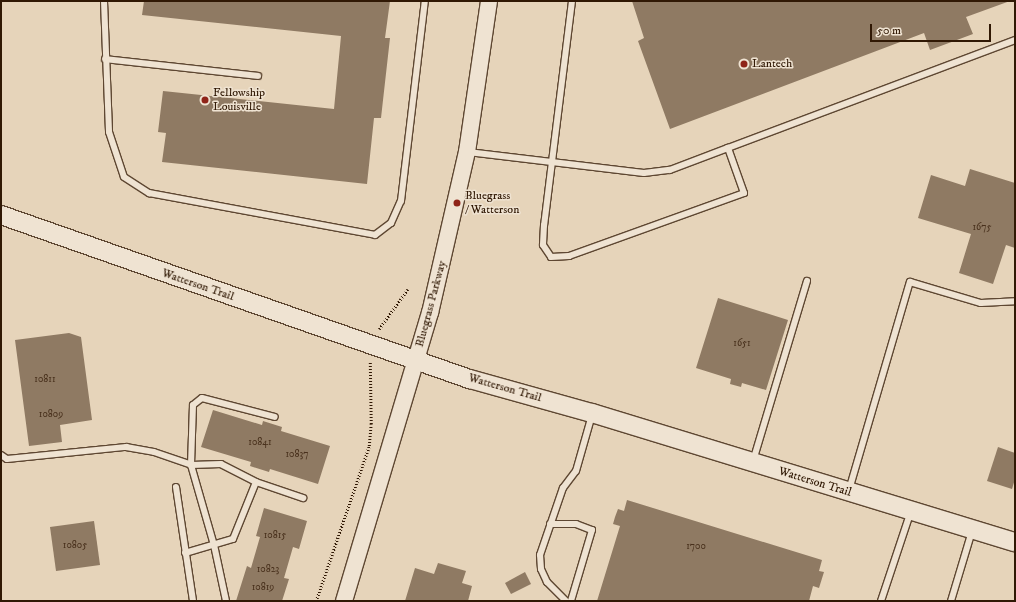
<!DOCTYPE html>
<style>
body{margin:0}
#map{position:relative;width:1016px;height:602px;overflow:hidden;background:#e6d4ba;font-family:"IM FELL DW Pica",serif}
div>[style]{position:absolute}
.building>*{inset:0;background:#8f7a63}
.path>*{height:2.5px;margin-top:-1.25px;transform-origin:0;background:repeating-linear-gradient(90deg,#301804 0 1px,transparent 0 3px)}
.roads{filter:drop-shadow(1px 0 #5e4732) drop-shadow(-1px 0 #5e4732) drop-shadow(0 1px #5e4732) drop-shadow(0 -1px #5e4732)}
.service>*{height:6px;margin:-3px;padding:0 3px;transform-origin:3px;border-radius:3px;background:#efe3d2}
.tertiary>*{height:16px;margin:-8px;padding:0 8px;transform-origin:8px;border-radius:8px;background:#efe3d2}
.secondary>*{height:18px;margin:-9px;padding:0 9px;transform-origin:9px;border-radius:9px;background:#efe3d2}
.dots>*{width:11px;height:11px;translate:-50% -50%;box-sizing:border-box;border:2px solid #efe3d2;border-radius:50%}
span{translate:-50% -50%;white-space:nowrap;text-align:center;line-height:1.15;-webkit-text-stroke:3px #efe3d2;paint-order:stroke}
.number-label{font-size:10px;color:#48301c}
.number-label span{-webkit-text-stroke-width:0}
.poi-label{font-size:12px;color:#301804}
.left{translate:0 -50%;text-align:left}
.street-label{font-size:12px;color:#301804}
.frame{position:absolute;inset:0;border:2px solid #301804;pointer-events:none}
.scale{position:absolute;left:870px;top:24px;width:121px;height:18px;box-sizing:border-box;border:2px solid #301804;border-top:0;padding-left:5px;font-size:12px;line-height:14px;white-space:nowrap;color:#301804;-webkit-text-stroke:3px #efe3d2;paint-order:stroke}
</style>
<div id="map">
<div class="building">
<i style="clip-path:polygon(144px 1px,390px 1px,385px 38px,390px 38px,381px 118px,374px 118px,367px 184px,162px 162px,166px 133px,158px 132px,163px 91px,334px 109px,341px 36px,142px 15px)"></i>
<i style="clip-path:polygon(632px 1px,1010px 1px,966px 17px,973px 34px,930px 50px,924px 33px,670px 129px,638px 41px,644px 38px)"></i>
<i style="clip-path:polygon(970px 169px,1015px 183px,1015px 248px,1006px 245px,993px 284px,959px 273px,971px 234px,918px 218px,931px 175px,965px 186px)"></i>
<i style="clip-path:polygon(718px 298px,788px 320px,766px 390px,742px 383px,741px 387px,730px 384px,731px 379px,696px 368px)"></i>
<i style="clip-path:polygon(69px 333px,81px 337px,92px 420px,60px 425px,62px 442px,29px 446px,15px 340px)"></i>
<i style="clip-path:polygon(213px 410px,262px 425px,263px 421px,282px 427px,281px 431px,330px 446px,318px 484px,270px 469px,269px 472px,250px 466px,251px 462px,201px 447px)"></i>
<i style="clip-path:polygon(998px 447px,1015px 453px,1015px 479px,1012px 489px,987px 481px)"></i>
<i style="clip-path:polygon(627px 500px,822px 560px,819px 571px,824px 572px,819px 588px,813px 586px,809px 601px,597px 601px,620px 526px,613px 524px,615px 517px,618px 509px,624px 511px)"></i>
<i style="clip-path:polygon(264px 508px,307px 521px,299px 549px,293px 547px,284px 578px,289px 579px,282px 601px,236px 601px,247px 566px,251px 568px,260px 537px,256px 536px)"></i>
<i style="clip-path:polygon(94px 521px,100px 565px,56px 571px,50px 527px)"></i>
<i style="clip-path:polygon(438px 563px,466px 571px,462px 583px,472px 586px,468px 601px,405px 601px,415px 568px,434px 574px)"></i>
<i style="clip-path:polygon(525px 572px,531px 584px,511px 594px,505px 583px)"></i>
</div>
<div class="path">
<i style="left:379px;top:329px;width:49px;rotate:-54.1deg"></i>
<i style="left:316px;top:601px;width:164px;rotate:-71.1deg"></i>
<i style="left:369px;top:446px;width:22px;rotate:-85deg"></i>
<i style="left:371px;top:424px;width:63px;rotate:-90.9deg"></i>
</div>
<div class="roads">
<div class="service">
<i style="left:104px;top:1px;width:131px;rotate:87.8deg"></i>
<i style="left:109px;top:132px;width:47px;rotate:71.6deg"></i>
<i style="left:124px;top:177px;width:30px;rotate:33deg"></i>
<i style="left:149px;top:193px;width:230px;rotate:10.5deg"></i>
<i style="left:375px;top:235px;width:20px;rotate:-37deg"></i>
<i style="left:391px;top:223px;width:24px;rotate:-66deg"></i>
<i style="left:401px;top:201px;width:201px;rotate:-83.2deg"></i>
<i style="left:572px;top:1px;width:226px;rotate:97.1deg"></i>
<i style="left:544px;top:225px;width:20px;rotate:93deg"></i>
<i style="left:543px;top:245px;width:14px;rotate:56deg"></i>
<i style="left:551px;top:257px;width:18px;rotate:-3deg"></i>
<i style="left:569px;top:256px;width:186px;rotate:-19.8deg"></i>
<i style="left:744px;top:193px;width:48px;rotate:-109.6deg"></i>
<i style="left:728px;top:148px;width:307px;rotate:-20.6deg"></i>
<i style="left:105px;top:59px;width:154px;rotate:6.3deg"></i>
<i style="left:468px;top:152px;width:177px;rotate:6.8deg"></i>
<i style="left:644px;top:173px;width:26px;rotate:-7deg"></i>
<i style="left:670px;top:170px;width:62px;rotate:-20.8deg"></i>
<i style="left:1px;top:455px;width:7px;rotate:34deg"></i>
<i style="left:7px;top:459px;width:120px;rotate:-5.8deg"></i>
<i style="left:126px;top:447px;width:28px;rotate:10deg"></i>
<i style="left:154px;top:452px;width:39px;rotate:19deg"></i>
<i style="left:191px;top:465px;width:83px;rotate:74deg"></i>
<i style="left:214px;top:545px;width:57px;rotate:77.9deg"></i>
<i style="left:753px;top:461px;width:188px;rotate:-73.3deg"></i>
<i style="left:256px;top:482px;width:39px;rotate:-153deg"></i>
<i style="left:221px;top:464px;width:30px;rotate:178deg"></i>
<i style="left:191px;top:465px;width:60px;rotate:-88.1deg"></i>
<i style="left:193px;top:405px;width:11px;rotate:-38deg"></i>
<i style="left:202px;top:398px;width:75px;rotate:14.6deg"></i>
<i style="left:176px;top:487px;width:115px;rotate:81.5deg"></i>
<i style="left:849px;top:490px;width:217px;rotate:-73.7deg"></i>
<i style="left:910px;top:282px;width:74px;rotate:16.5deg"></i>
<i style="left:981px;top:303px;width:34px;rotate:-3deg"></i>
<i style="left:550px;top:524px;width:26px"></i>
<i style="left:576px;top:524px;width:17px;rotate:21deg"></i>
<i style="left:592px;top:530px;width:74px;rotate:106.5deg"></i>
<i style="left:185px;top:553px;width:50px;rotate:-16.3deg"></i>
<i style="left:233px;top:539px;width:61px;rotate:-68deg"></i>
<i style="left:256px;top:482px;width:50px;rotate:18.8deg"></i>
<i style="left:566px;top:601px;width:27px;rotate:-135deg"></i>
<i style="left:547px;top:582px;width:14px;rotate:-115deg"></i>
<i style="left:541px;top:569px;width:14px;rotate:-94deg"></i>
<i style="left:540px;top:555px;width:71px;rotate:-71.1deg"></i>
<i style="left:563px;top:488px;width:21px;rotate:-53deg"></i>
<i style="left:576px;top:471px;width:58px;rotate:-74.1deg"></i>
<i style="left:881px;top:601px;width:95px;rotate:-71.6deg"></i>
<i style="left:951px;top:601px;width:73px;rotate:-73.3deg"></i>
</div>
<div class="tertiary">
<i style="left:344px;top:601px;width:301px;rotate:-73.4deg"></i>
<i style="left:430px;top:313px;width:165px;rotate:-77.1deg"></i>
<i style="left:467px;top:152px;width:153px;rotate:-81.7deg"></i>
</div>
<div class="secondary">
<i style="left:1px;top:215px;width:497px;rotate:19.3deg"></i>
<i style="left:470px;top:379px;width:127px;rotate:15.6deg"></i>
<i style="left:592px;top:413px;width:442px;rotate:17deg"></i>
</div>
</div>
<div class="dots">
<i style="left:744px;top:64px;background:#8f2418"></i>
<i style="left:205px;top:100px;background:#8f2418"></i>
<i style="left:457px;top:203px;background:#8f2418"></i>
</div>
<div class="number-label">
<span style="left:982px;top:228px">1675</span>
<span style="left:742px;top:344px">1651</span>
<span style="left:45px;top:380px">10811</span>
<span style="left:51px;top:415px">10809</span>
<span style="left:260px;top:443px">10841</span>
<span style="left:297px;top:455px">10837</span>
<span style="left:275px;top:536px">10815</span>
<span style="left:75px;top:546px">10805</span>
<span style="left:696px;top:547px">1700</span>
<span style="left:268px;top:570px">10823</span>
<span style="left:263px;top:588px">10819</span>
</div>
<div class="poi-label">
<span class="left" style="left:752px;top:64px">Lantech</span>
<span class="left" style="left:213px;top:100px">Fellowship<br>Louisville</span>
<span class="left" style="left:465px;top:203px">Bluegrass<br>/ Watterson</span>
</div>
<div class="street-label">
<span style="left:198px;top:285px;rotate:19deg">Watterson Trail</span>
<span style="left:431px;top:304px;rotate:-75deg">Bluegrass Parkway</span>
<span style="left:505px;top:388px;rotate:16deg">Watterson Trail</span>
<span style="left:815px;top:482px;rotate:17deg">Watterson Trail</span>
</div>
<div class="frame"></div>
<div class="scale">50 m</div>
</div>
